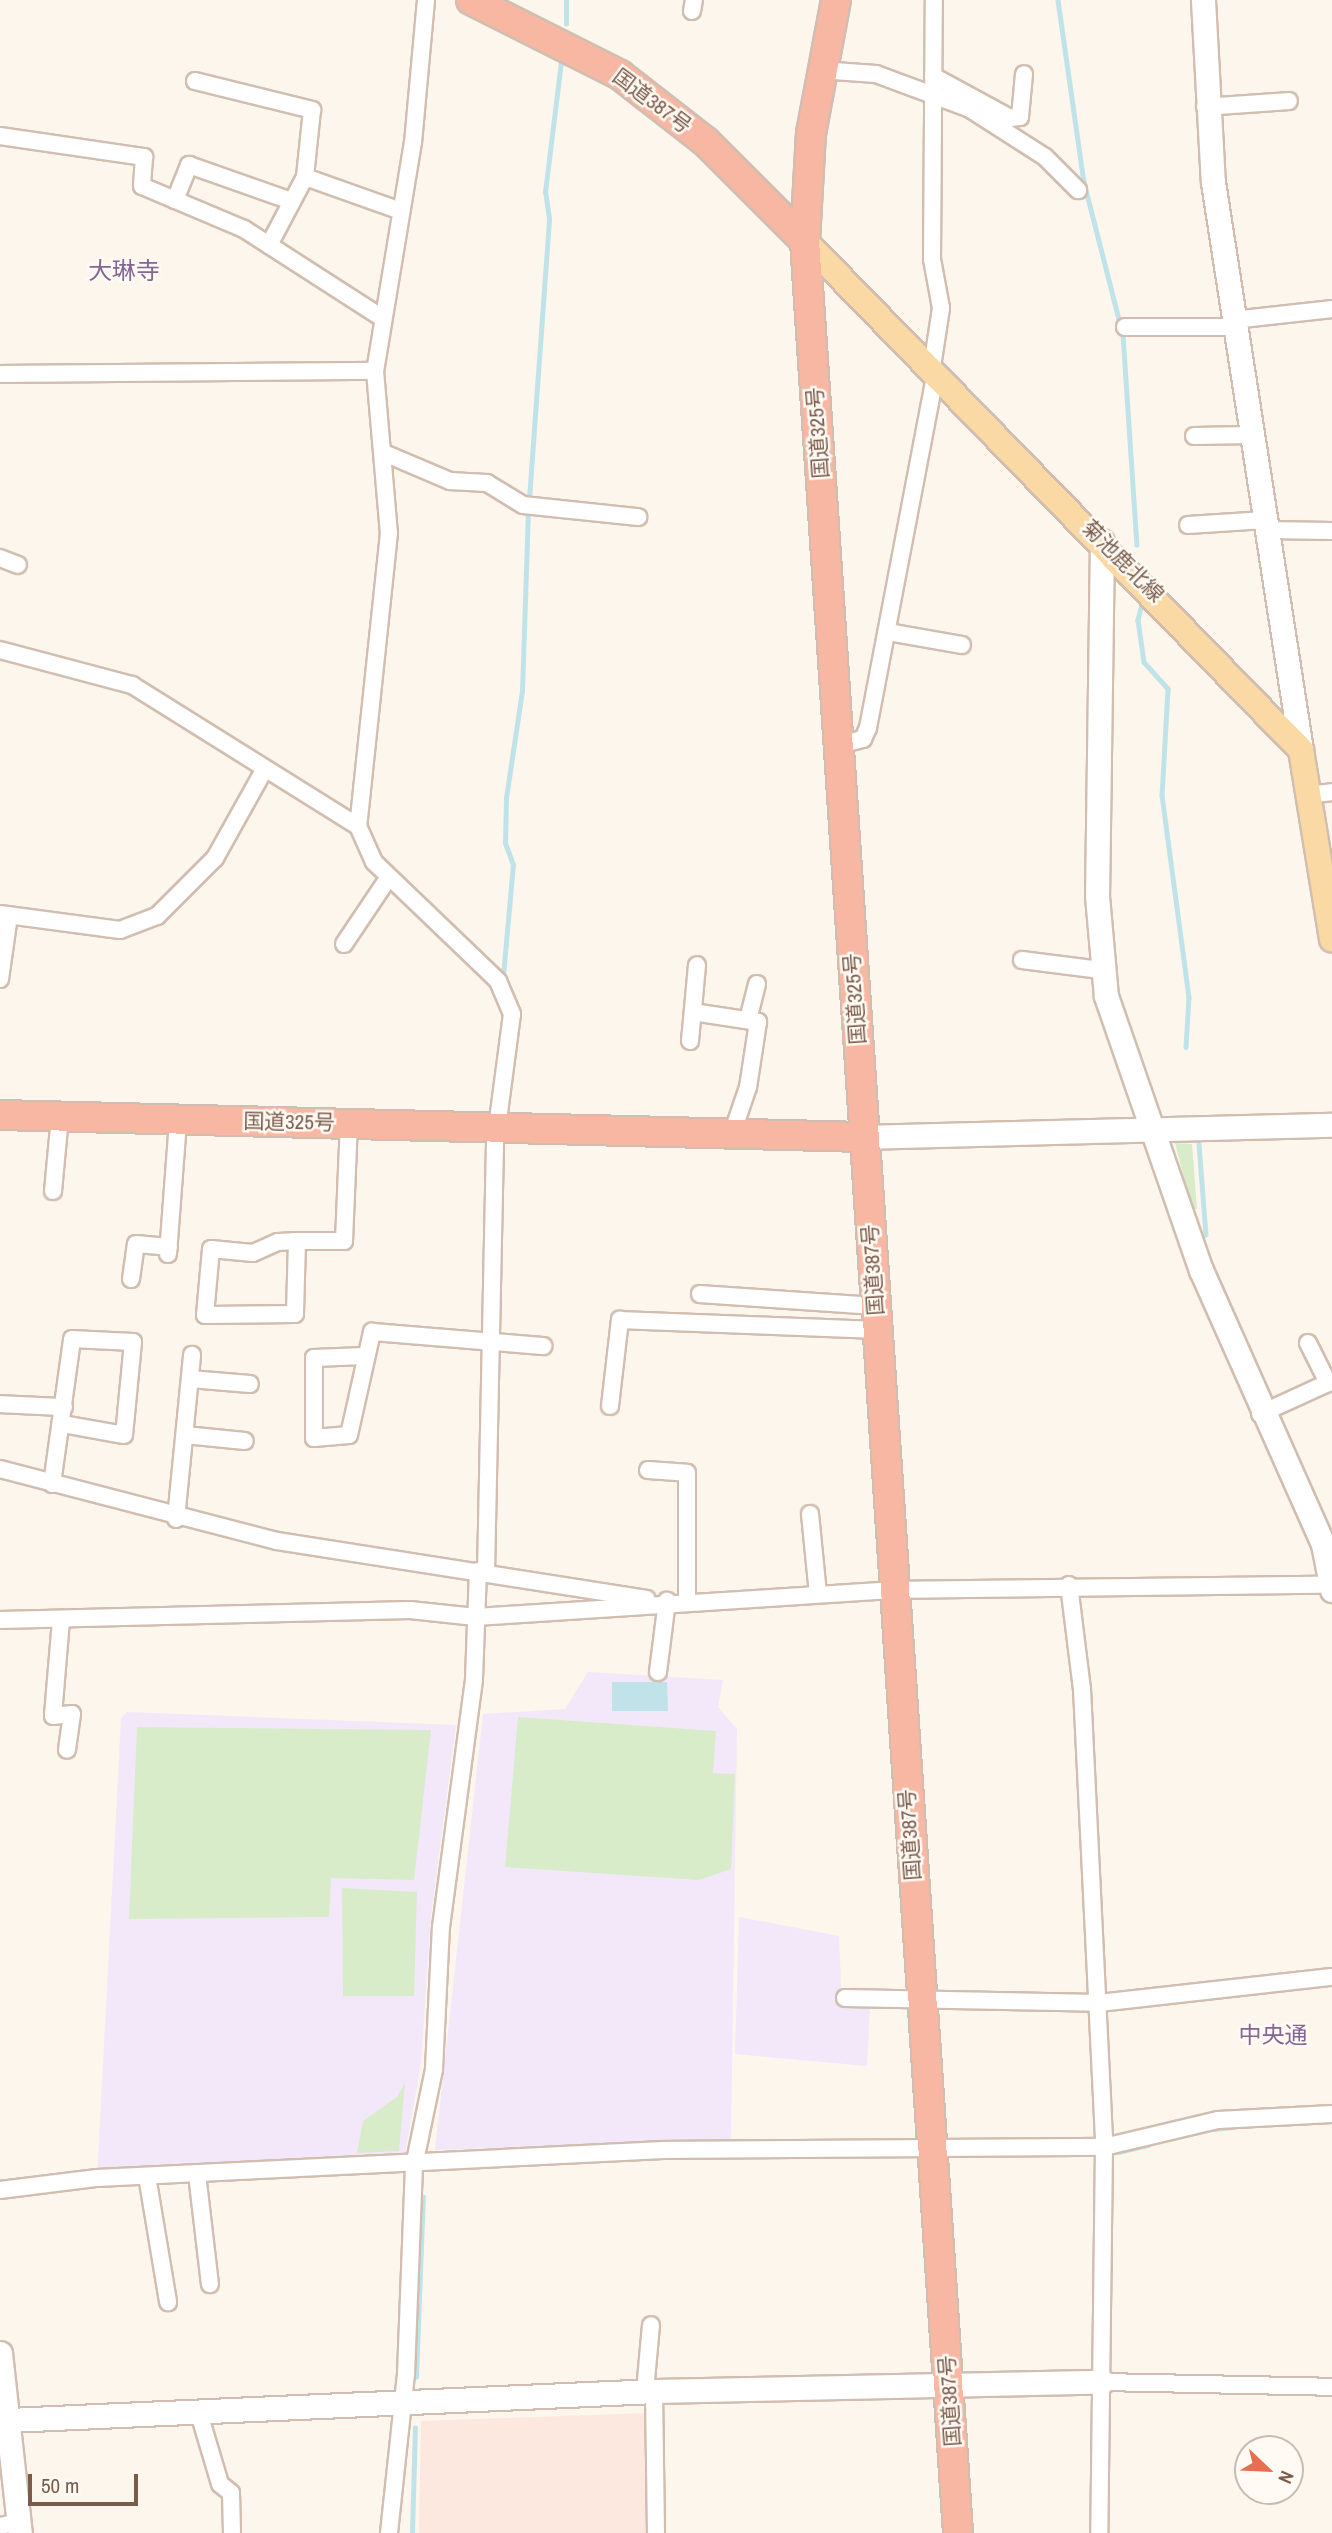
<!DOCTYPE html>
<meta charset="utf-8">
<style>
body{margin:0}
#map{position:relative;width:1332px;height:2533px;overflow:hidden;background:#fdf6ec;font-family:"Archivo Narrow","Noto Sans JP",sans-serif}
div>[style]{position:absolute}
.commercial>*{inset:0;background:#fde8e0}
.education>*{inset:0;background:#f3e8fa}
.green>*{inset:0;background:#d8ecc9}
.water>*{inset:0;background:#bfe3e8}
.stream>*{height:4.5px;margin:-2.25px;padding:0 2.25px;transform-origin:2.25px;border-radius:2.25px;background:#bfe3e8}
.roads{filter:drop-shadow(2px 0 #d1beb0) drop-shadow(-2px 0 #d1beb0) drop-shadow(0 2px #d1beb0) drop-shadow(0 -2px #d1beb0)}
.street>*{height:16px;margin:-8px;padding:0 8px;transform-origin:8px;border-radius:8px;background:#fff}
.secondary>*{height:23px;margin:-11.5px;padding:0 11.5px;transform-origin:11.5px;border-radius:11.5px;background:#fff}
.primary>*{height:24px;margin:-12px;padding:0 12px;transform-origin:12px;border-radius:12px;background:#fbd9a5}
.highway>*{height:28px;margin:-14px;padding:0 14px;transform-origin:14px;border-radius:14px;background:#f7b7a3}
span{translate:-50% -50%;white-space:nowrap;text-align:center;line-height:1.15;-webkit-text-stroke:5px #fffaf3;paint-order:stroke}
.street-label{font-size:21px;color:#7a5c4d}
.neighbourhood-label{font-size:23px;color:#846695}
.quarter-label{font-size:24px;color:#846695}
.north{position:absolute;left:1234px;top:2435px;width:70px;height:70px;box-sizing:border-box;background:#fffaf3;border:2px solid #cabbb1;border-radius:50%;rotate:113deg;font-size:19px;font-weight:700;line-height:28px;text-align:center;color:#7a5c4d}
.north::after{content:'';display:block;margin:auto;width:24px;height:32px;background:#e76f51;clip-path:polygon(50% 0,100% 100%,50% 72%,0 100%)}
.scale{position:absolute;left:28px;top:2474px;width:110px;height:32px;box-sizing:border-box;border:4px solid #7a5c4d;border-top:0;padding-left:9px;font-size:21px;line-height:24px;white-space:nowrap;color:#7a5c4d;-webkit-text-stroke:5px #fffaf3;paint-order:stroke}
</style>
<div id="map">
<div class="commercial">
<i style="clip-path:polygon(645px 2413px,647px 2533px,419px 2533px,421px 2421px)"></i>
</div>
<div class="education">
<i style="clip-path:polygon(588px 1672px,723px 1680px,718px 1707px,737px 1729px,731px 2140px,435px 2150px,483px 1714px,565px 1709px)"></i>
<i style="clip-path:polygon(127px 1712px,456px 1725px,431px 1917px,421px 2065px,405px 2153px,97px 2178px,121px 1718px)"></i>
<i style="clip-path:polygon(739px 1917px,839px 1936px,842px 2007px,870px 2009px,867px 2066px,735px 2054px)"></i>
</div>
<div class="green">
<i style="clip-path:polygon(1175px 1143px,1192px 1144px,1197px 1209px,1192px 1209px)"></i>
<i style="clip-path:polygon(518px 1717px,716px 1731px,713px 1773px,735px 1774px,731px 1869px,699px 1880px,505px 1867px)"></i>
<i style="clip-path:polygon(137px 1727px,431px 1730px,414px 1880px,331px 1878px,329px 1917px,129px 1919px)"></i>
<i style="clip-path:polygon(342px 1888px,417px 1892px,414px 1996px,343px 1996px)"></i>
<i style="clip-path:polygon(405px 2083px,399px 2151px,357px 2153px,363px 2121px,397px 2097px)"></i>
</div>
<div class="water">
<i style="clip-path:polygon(612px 1682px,667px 1682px,668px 1711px,612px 1711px)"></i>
</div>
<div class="stream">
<i style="left:1058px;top:0;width:184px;rotate:81.9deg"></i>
<i style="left:1084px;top:182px;width:158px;rotate:75.7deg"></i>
<i style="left:1123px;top:335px;width:210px;rotate:86.2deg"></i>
<i style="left:566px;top:24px;width:24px;rotate:-90deg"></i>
<i style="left:529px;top:499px;width:281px;rotate:-85.9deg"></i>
<i style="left:549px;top:219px;width:27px;rotate:-98deg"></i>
<i style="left:545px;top:192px;width:131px;rotate:-83deg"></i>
<i style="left:1143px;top:601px;width:20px;rotate:105deg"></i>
<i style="left:1138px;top:620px;width:42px;rotate:81.9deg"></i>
<i style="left:1144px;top:662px;width:36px;rotate:48deg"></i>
<i style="left:1168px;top:689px;width:106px;rotate:93.2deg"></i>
<i style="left:1162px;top:795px;width:204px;rotate:82.4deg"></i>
<i style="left:1189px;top:997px;width:50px;rotate:93.4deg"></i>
<i style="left:503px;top:976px;width:111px;rotate:-84.9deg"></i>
<i style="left:513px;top:865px;width:23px;rotate:-110deg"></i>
<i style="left:505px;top:843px;width:45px;rotate:-88.7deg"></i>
<i style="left:506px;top:798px;width:108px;rotate:-81.5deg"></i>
<i style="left:522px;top:691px;width:178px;rotate:-88.1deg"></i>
<i style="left:1199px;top:1144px;width:91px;rotate:85.6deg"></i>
<i style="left:1214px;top:2129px;width:20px;rotate:-6deg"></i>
<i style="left:1118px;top:2152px;width:31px;rotate:-13deg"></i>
<i style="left:416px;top:2377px;width:180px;rotate:-87.8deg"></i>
<i style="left:412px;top:2533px;width:105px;rotate:-88.4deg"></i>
</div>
<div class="roads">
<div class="street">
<i style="left:426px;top:0;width:143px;rotate:95.2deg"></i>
<i style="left:413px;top:142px;width:232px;rotate:99.4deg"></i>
<i style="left:375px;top:371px;width:163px;rotate:85.1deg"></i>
<i style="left:389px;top:533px;width:295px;rotate:96deg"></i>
<i style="left:358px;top:826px;width:39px;rotate:66deg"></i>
<i style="left:374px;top:862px;width:172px;rotate:43.8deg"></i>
<i style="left:498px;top:981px;width:36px;rotate:67deg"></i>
<i style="left:512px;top:1014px;width:130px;rotate:97.5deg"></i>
<i style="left:495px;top:1143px;width:429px;rotate:91.2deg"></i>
<i style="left:692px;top:11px;width:11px;rotate:-80deg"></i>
<i style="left:820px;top:70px;width:56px;rotate:4.1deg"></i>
<i style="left:876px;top:74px;width:100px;rotate:20.4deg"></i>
<i style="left:970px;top:109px;width:89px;rotate:32.6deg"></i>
<i style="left:1045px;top:157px;width:47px;rotate:45deg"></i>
<i style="left:933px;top:76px;width:88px;rotate:28.6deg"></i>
<i style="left:1010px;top:118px;width:10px;rotate:-6deg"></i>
<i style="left:1020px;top:117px;width:43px;rotate:-84.7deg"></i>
<i style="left:195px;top:81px;width:121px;rotate:13.9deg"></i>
<i style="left:312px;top:110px;width:67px;rotate:96deg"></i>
<i style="left:305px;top:177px;width:102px;rotate:19.5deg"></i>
<i style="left:1205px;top:107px;width:84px;rotate:-4.1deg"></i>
<i style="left:0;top:136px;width:146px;rotate:8.3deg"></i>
<i style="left:144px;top:157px;width:29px;rotate:94deg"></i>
<i style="left:142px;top:186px;width:111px;rotate:22.9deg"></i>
<i style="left:244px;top:229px;width:164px;rotate:32.8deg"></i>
<i style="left:175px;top:200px;width:38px;rotate:-68deg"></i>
<i style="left:189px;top:165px;width:108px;rotate:19.4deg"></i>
<i style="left:269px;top:245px;width:77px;rotate:-62.1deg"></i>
<i style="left:1233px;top:320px;width:100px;rotate:-6.3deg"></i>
<i style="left:1125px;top:327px;width:109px"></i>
<i style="left:932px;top:367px;width:60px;rotate:-81.3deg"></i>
<i style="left:941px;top:308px;width:50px;rotate:-100.4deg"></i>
<i style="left:932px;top:259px;width:259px;rotate:-89.6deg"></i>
<i style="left:0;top:374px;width:375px;rotate:-0.5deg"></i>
<i style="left:1194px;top:436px;width:57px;rotate:-1deg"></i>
<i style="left:384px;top:453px;width:72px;rotate:23deg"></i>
<i style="left:450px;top:481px;width:37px;rotate:3deg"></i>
<i style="left:487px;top:483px;width:42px;rotate:31.4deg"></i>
<i style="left:523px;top:505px;width:116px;rotate:6deg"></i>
<i style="left:1188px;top:525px;width:77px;rotate:-3.7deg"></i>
<i style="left:1266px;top:530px;width:66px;rotate:0.9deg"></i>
<i style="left:0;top:558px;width:19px;rotate:21deg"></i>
<i style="left:888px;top:632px;width:75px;rotate:10deg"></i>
<i style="left:0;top:650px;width:137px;rotate:14.9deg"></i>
<i style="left:132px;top:685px;width:266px;rotate:32deg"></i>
<i style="left:840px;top:745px;width:24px;rotate:-15deg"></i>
<i style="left:863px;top:739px;width:12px;rotate:-66deg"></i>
<i style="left:868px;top:728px;width:363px;rotate:-79.2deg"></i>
<i style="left:1308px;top:795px;width:24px;rotate:-7deg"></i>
<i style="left:0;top:914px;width:121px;rotate:7.6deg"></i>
<i style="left:120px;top:930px;width:40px;rotate:-21deg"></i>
<i style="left:157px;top:916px;width:82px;rotate:-45deg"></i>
<i style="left:215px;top:858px;width:98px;rotate:-60.8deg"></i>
<i style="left:344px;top:944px;width:81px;rotate:-56.1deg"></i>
<i style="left:1022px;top:960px;width:79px;rotate:7.3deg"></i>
<i style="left:0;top:979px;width:64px;rotate:-81.9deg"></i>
<i style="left:693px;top:1012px;width:66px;rotate:8.7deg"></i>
<i style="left:758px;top:1022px;width:66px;rotate:98.7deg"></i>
<i style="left:748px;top:1087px;width:50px;rotate:108.8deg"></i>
<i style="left:749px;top:1016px;width:33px;rotate:-76deg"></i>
<i style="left:690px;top:1041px;width:76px;rotate:-84.7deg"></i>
<i style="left:53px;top:1191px;width:74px;rotate:-84.6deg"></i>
<i style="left:297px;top:1241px;width:73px;rotate:91.6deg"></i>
<i style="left:295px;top:1314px;width:90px;rotate:179.4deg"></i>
<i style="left:205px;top:1315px;width:66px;rotate:-84.8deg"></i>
<i style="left:211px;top:1249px;width:42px;rotate:5.4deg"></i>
<i style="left:253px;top:1253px;width:27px;rotate:-24deg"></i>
<i style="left:278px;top:1242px;width:19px;rotate:-3deg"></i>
<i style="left:297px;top:1241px;width:47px"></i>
<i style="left:344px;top:1241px;width:117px;rotate:-87.6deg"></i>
<i style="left:168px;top:1254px;width:134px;rotate:-85.7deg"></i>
<i style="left:131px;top:1279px;width:35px;rotate:-82deg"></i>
<i style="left:136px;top:1244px;width:33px;rotate:5deg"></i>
<i style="left:700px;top:1294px;width:175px;rotate:3.9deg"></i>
<i style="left:1308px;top:1343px;width:45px;rotate:63.4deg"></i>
<i style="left:364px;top:1356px;width:50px;rotate:177.7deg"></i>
<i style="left:314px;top:1358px;width:80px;rotate:90deg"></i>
<i style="left:314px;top:1438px;width:35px;rotate:-5deg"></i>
<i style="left:349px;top:1435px;width:106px;rotate:-77.4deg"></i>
<i style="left:372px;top:1332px;width:172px;rotate:4.7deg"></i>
<i style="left:190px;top:1379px;width:60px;rotate:4.8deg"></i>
<i style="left:0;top:1404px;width:64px;rotate:2.7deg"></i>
<i style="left:610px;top:1406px;width:87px;rotate:-83.4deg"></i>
<i style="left:620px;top:1320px;width:257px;rotate:2.2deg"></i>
<i style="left:1260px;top:1414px;width:79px;rotate:-24.6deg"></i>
<i style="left:185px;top:1435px;width:60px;rotate:5.7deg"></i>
<i style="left:0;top:1469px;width:286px;rotate:14.6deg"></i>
<i style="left:277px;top:1541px;width:374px;rotate:8.9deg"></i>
<i style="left:648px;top:1470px;width:39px;rotate:4deg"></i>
<i style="left:687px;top:1473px;width:128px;rotate:90deg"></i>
<i style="left:52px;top:1484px;width:146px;rotate:-82.1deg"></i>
<i style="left:72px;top:1339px;width:61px;rotate:2.8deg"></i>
<i style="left:133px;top:1342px;width:93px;rotate:95.5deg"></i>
<i style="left:124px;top:1435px;width:63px;rotate:-169.9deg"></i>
<i style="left:810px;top:1514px;width:80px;rotate:84.3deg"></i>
<i style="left:176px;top:1519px;width:165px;rotate:-84.4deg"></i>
<i style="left:1069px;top:1585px;width:105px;rotate:82.9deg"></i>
<i style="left:1082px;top:1689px;width:459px;rotate:87.2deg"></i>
<i style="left:1104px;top:2147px;width:386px;rotate:90.7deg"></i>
<i style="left:0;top:1620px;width:410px;rotate:-1.4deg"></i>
<i style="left:410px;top:1610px;width:66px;rotate:6.1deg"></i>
<i style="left:476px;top:1617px;width:420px;rotate:-3.7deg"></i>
<i style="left:895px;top:1590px;width:435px;rotate:-0.7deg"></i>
<i style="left:61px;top:1620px;width:96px;rotate:94.8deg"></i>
<i style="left:53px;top:1716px;width:19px;rotate:-6deg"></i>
<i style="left:72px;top:1714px;width:36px;rotate:98deg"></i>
<i style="left:658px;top:1672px;width:72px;rotate:-82.8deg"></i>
<i style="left:845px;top:1998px;width:254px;rotate:1.1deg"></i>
<i style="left:1099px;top:2003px;width:234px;rotate:-6.4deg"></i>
<i style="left:197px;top:2174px;width:111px;rotate:83.3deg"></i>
<i style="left:147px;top:2176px;width:128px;rotate:80.5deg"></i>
<i style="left:0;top:2190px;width:98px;rotate:-7.1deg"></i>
<i style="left:97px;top:2178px;width:567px;rotate:-2.83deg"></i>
<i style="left:663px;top:2150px;width:441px;rotate:-0.4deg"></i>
<i style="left:1104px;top:2147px;width:117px;rotate:-13.3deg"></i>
<i style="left:1218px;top:2120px;width:114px;rotate:-3deg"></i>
<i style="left:1102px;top:2382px;width:230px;rotate:1.2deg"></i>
<i style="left:645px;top:2391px;width:66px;rotate:-84.8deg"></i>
<i style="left:654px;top:2391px;width:142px;rotate:89.2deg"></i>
<i style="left:198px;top:2410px;width:77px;rotate:73.4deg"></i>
<i style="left:220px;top:2484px;width:14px;rotate:39deg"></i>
<i style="left:231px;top:2493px;width:40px;rotate:88.6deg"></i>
<i style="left:0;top:2526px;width:19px;rotate:-12deg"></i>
<i style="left:389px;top:2533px;width:160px;rotate:-83.9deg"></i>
<i style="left:406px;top:2374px;width:208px;rotate:-87.8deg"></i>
<i style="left:414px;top:2166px;width:99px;rotate:-78.3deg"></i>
<i style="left:434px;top:2069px;width:142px;rotate:-87.2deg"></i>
<i style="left:441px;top:1927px;width:250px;rotate:-82.4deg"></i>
<i style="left:474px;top:1679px;width:108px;rotate:-87.9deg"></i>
</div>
<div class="secondary">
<i style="left:1203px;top:0;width:182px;rotate:86.9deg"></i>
<i style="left:1213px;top:182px;width:575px;rotate:81.19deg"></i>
<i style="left:1102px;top:541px;width:355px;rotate:90.8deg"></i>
<i style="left:1097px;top:896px;width:100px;rotate:84.9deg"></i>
<i style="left:1106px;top:996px;width:290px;rotate:70.9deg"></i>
<i style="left:1201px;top:1270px;width:300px;rotate:66deg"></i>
<i style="left:1323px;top:1544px;width:47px;rotate:78.9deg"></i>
<i style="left:863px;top:1137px;width:469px;rotate:-1.5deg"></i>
<i style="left:0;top:2353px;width:181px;rotate:83.7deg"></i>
<i style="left:9px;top:2420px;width:646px;rotate:-2.57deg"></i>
<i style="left:654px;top:2391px;width:448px;rotate:-1.2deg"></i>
</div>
<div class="primary">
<i style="left:805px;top:241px;width:711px;rotate:45.74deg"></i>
<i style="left:1301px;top:750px;width:192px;rotate:80.7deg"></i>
</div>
<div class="highway">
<i style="left:471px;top:0;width:167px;rotate:26.7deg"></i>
<i style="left:620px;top:75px;width:109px;rotate:37.9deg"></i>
<i style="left:706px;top:142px;width:140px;rotate:45deg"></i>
<i style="left:836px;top:0;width:135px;rotate:100.6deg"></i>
<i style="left:811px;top:133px;width:108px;rotate:93.2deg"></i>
<i style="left:805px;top:241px;width:2297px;rotate:86.18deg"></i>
<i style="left:0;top:1115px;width:863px;rotate:1.46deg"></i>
</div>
</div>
<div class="street-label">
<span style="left:652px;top:101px;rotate:37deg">国道387号</span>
<span style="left:818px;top:433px;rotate:-94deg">国道325号</span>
<span style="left:1123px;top:561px;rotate:45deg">菊池鹿北線</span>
<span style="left:855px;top:999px;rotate:-94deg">国道325号</span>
<span style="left:289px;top:1122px;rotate:1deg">国道325号</span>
<span style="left:873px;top:1270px;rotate:-94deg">国道387号</span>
<span style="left:910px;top:1835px;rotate:-94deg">国道387号</span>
<span style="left:950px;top:2401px;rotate:-94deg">国道387号</span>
</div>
<div class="neighbourhood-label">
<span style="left:1273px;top:2035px">中央通</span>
</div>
<div class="quarter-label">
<span style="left:124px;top:271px">大琳寺</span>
</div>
<div class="north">N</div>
<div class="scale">50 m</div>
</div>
